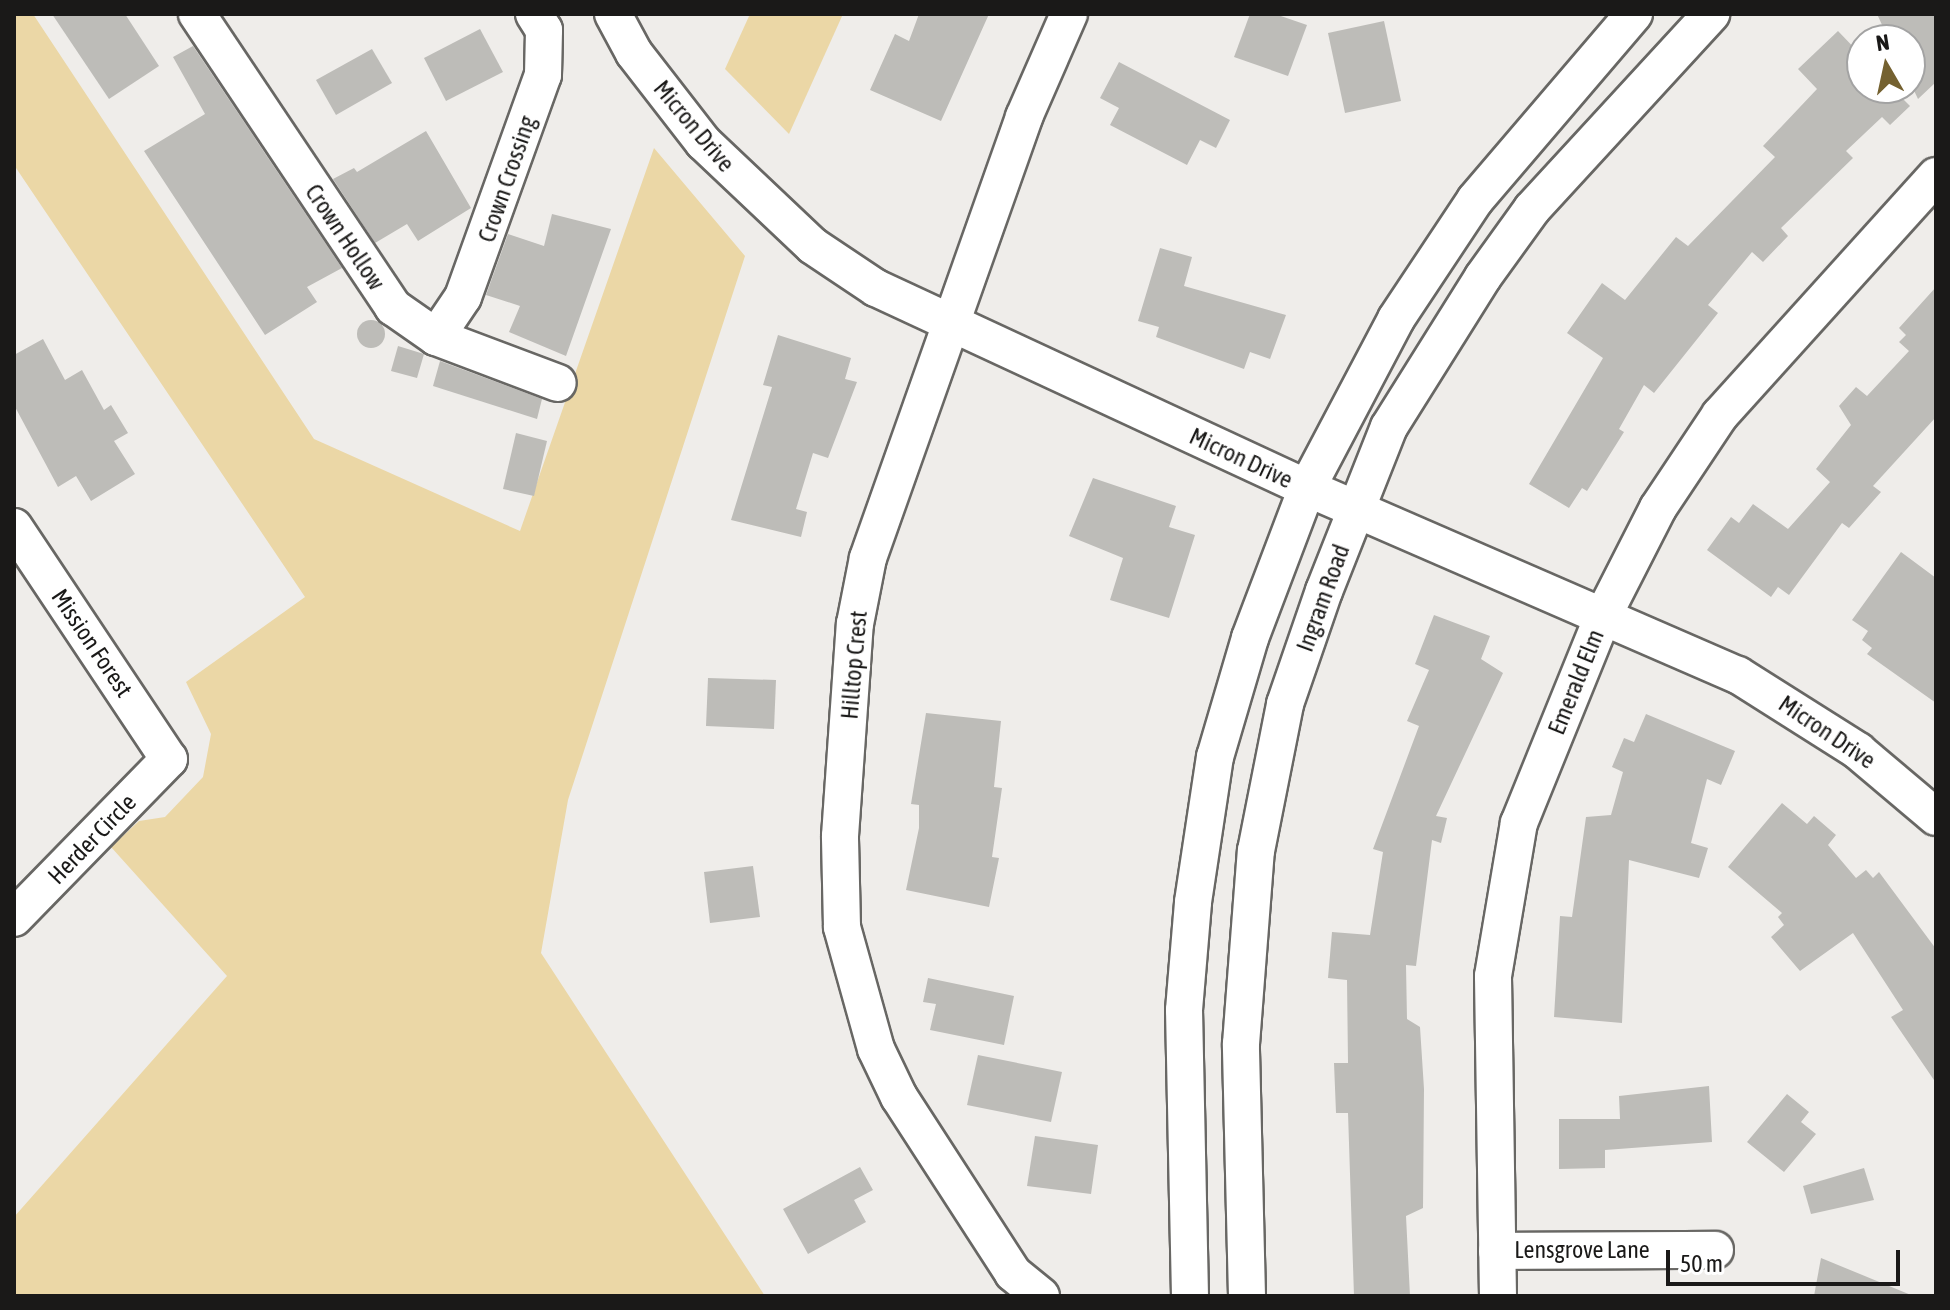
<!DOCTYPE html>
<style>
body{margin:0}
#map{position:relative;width:1950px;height:1310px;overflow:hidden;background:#efedea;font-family:"Asap Condensed",sans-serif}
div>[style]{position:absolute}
.green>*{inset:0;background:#ebd7a6}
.building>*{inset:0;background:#bdbcb8}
.round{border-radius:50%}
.roads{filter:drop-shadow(2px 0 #686764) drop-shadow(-2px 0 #686764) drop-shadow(0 2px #686764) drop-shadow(0 -2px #686764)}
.minor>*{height:36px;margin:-18px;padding:0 18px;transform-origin:18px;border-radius:18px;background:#fff}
span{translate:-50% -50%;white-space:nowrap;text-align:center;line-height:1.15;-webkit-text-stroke:6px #fff;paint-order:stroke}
.street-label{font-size:24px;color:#1a1918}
.frame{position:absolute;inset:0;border:16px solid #1a1918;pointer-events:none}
.north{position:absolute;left:1846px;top:24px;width:80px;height:80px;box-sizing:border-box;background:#fff;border:2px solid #a3a3a3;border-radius:50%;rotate:351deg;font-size:22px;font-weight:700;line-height:32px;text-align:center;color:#1a1918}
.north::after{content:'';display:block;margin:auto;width:28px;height:36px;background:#746130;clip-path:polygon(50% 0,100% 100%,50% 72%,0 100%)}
.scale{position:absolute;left:1666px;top:1250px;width:234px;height:36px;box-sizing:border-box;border:4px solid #1a1918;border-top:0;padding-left:10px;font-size:24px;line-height:28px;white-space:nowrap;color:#1a1918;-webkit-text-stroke:6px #fff;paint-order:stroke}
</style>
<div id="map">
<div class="green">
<i style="clip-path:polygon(14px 14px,33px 14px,314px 439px,520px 531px,654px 148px,745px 256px,568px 800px,541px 953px,765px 1296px,14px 1296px,14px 1217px,227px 976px,111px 847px,139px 821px,165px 817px,203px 777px,211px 734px,186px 682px,305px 597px,14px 165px)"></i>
<i style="clip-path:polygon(750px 14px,843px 14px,789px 134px,725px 69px)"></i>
</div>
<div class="building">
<i style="clip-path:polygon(52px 14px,125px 14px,159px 66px,109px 99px)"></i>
<i style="clip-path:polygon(919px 14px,989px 14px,941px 121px,870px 90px,895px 34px,909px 41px)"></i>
<i style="clip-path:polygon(1250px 14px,1275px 14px,1307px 25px,1288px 76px,1234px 57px)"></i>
<i style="clip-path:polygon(1877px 14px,1936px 14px,1936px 82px,1918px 99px,1910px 82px,1910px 40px,1889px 40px)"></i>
<i style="clip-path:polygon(1384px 21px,1401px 101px,1345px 113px,1328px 33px)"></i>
<i style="clip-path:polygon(480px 29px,503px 72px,446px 101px,424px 58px)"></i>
<i style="clip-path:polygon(1838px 31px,1862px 56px,1862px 88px,1892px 88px,1910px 106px,1890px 125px,1882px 117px,1846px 151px,1853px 158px,1781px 228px,1788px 236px,1763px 262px,1752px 252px,1708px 305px,1718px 313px,1654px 393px,1644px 385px,1619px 429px,1624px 432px,1587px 491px,1582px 488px,1569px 508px,1529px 484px,1603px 358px,1567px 333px,1602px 283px,1625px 300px,1676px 237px,1688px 246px,1775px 157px,1763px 146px,1817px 89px,1798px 69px)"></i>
<i style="clip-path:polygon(193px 46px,342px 268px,307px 287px,317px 302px,265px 335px,144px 151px,205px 114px,173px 57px)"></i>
<i style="clip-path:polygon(372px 49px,392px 83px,336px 115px,316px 80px)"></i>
<i style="clip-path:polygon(1119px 62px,1230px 120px,1216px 148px,1200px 140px,1187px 165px,1110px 125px,1119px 108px,1100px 98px)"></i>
<i style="clip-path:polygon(426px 131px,471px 208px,418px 241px,407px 224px,375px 243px,333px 179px,354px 168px,357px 172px)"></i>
<i style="clip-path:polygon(552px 214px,611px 229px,566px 356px,509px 332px,520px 306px,486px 295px,508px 234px,544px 246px)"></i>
<i style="clip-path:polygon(1160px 248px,1192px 257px,1184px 286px,1286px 315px,1270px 359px,1250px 352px,1244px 369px,1156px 337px,1159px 327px,1138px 321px)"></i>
<i style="clip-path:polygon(1936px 287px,1936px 417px,1873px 486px,1881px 492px,1849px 528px,1842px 523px,1789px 595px,1778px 587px,1771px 597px,1707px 550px,1731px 517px,1739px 523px,1753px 504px,1788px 529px,1830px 482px,1816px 469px,1851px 425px,1839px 406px,1856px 387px,1867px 396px,1909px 351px,1899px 342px,1906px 335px,1899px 328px)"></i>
<i class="round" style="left:357px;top:320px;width:28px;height:28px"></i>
<i style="clip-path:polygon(778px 335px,851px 358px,845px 379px,857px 382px,828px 458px,813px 453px,796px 509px,807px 512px,801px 537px,731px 520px,772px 387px,763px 385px)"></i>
<i style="clip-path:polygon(43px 339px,65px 380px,82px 370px,104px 410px,111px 405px,128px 433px,114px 441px,135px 474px,91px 501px,76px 476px,58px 487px,14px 405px,14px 355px)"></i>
<i style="clip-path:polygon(398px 346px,424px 354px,417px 378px,391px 371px)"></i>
<i style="clip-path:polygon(440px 361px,542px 399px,537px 419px,433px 386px)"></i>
<i style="clip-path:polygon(516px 433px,547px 441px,534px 496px,503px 489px)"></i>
<i style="clip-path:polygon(1093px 478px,1176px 506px,1169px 527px,1195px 535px,1169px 618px,1110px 600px,1123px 558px,1069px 536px)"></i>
<i style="clip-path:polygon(1901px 552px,1936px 578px,1936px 703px,1867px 654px,1872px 648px,1862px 640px,1868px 631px,1852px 620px)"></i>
<i style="clip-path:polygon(1434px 615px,1490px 636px,1481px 659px,1503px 673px,1436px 816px,1447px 818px,1441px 843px,1432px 840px,1416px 966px,1406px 965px,1407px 1019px,1420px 1027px,1424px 1089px,1423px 1208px,1406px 1216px,1410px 1296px,1354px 1296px,1348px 1113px,1336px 1113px,1334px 1063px,1348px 1063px,1347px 980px,1328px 978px,1332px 932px,1370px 935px,1383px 852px,1373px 849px,1419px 726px,1407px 721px,1429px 670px,1415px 664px)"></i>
<i style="clip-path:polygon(708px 678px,776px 680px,774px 729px,706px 726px)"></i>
<i style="clip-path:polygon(926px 713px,1001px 721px,994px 787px,1002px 788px,992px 857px,999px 858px,989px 907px,906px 890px,919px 828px,919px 805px,911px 804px)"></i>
<i style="clip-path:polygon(1646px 714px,1735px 751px,1721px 785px,1707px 779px,1691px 843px,1708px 848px,1699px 878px,1629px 860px,1622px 1023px,1554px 1017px,1560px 916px,1572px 917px,1586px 817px,1611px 815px,1623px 772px,1612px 767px,1624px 738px,1634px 742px)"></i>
<i style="clip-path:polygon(1782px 803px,1807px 824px,1814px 816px,1836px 835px,1828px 845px,1856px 878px,1866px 870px,1873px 878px,1879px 872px,1936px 949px,1936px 1083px,1891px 1017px,1903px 1010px,1853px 933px,1800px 971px,1771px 937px,1784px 925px,1778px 917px,1782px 913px,1728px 867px)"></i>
<i style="clip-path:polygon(753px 866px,760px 917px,710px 923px,704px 872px)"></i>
<i style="clip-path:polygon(928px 978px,1014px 996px,1004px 1045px,930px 1030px,936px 1004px,923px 1002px)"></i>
<i style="clip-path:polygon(978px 1055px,1062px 1072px,1051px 1122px,967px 1105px)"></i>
<i style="clip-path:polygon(1709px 1086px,1712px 1142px,1605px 1150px,1605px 1168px,1559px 1169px,1559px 1119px,1620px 1119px,1619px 1096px)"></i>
<i style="clip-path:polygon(1787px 1094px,1809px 1112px,1801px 1122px,1816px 1134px,1784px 1172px,1747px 1142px)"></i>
<i style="clip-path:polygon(1035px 1136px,1098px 1145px,1091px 1194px,1027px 1186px)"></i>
<i style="clip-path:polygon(860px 1167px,873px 1190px,854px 1200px,866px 1222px,808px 1254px,783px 1209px)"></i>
<i style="clip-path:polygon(1864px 1168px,1874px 1200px,1811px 1214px,1803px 1186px)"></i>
<i style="clip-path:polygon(1821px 1258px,1911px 1295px,1911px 1296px,1814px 1296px)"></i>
</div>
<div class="roads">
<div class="minor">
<i style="left:197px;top:14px;width:353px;rotate:56.2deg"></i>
<i style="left:393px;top:307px;width:52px;rotate:34.9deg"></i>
<i style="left:436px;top:337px;width:130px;rotate:20.7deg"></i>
<i style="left:613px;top:14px;width:44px;rotate:61.7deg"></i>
<i style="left:634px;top:53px;width:113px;rotate:52.2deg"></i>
<i style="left:703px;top:142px;width:151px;rotate:43.4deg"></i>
<i style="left:813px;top:246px;width:76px;rotate:33.7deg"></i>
<i style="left:876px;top:288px;width:475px;rotate:24.9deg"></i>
<i style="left:1307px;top:488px;width:470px;rotate:23.5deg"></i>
<i style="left:1738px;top:675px;width:142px;rotate:32.3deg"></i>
<i style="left:1858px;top:751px;width:102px;rotate:40.2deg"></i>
<i style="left:436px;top:337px;width:48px;rotate:-56deg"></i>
<i style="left:463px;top:297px;width:236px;rotate:-70.2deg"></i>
<i style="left:543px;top:75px;width:45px;rotate:-88.7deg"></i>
<i style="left:544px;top:30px;width:19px;rotate:-122deg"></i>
<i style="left:14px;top:527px;width:279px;rotate:56.3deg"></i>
<i style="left:169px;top:759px;width:222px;rotate:134.3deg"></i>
<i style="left:1497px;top:1251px;width:218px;rotate:-0.3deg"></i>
<i style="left:1041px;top:1296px;width:36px;rotate:-141deg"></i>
<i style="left:1013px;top:1273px;width:210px;rotate:-122.9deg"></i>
<i style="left:899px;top:1097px;width:53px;rotate:-115.6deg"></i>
<i style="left:876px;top:1049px;width:127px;rotate:-105.6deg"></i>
<i style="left:842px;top:927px;width:91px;rotate:-91.3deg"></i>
<i style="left:840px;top:836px;width:213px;rotate:-86deg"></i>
<i style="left:855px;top:624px;width:67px;rotate:-78.9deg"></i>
<i style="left:868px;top:558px;width:468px;rotate:-70.5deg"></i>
<i style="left:1024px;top:117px;width:112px;rotate:-66.4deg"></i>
<i style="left:1190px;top:1296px;width:286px;rotate:-91.2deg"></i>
<i style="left:1184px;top:1010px;width:108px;rotate:-85.2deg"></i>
<i style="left:1193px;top:902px;width:147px;rotate:-81.4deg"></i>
<i style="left:1215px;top:757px;width:124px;rotate:-73.6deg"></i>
<i style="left:1250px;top:638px;width:160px;rotate:-69.2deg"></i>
<i style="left:1307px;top:488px;width:191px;rotate:-62.2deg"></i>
<i style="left:1396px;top:319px;width:143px;rotate:-56.4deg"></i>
<i style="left:1475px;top:200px;width:245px;rotate:-49.5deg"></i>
<i style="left:1247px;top:1296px;width:252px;rotate:-91.4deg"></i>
<i style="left:1241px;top:1044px;width:194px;rotate:-85.6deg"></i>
<i style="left:1256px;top:851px;width:150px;rotate:-78.8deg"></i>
<i style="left:1285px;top:704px;width:120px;rotate:-71deg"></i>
<i style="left:1324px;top:591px;width:176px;rotate:-68.4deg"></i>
<i style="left:1389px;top:427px;width:177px;rotate:-57.9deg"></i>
<i style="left:1483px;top:277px;width:84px;rotate:-54.2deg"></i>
<i style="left:1532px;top:209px;width:265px;rotate:-47.4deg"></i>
<i style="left:1498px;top:1296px;width:320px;rotate:-90.9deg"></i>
<i style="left:1493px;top:976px;width:155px;rotate:-80.4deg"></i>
<i style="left:1519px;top:823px;width:226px;rotate:-67.9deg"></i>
<i style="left:1604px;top:614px;width:119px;rotate:-63deg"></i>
<i style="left:1658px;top:508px;width:112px;rotate:-56.3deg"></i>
<i style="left:1720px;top:415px;width:322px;rotate:-47.9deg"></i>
</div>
</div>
<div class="street-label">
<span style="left:694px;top:126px;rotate:50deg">Micron Drive</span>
<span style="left:507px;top:179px;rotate:-71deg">Crown Crossing</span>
<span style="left:345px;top:237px;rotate:56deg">Crown Hollow</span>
<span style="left:1241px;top:458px;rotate:25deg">Micron Drive</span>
<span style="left:1323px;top:598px;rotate:-70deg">Ingram Road</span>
<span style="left:92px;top:643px;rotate:56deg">Mission Forest</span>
<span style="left:854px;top:665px;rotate:-85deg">Hilltop Crest</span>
<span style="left:1576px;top:682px;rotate:-68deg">Emerald Elm</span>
<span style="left:1827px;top:732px;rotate:34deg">Micron Drive</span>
<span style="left:92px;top:839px;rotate:-46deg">Herder Circle</span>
<span style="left:1582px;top:1250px">Lensgrove Lane</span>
</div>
<div class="frame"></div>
<div class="north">N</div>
<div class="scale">50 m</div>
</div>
